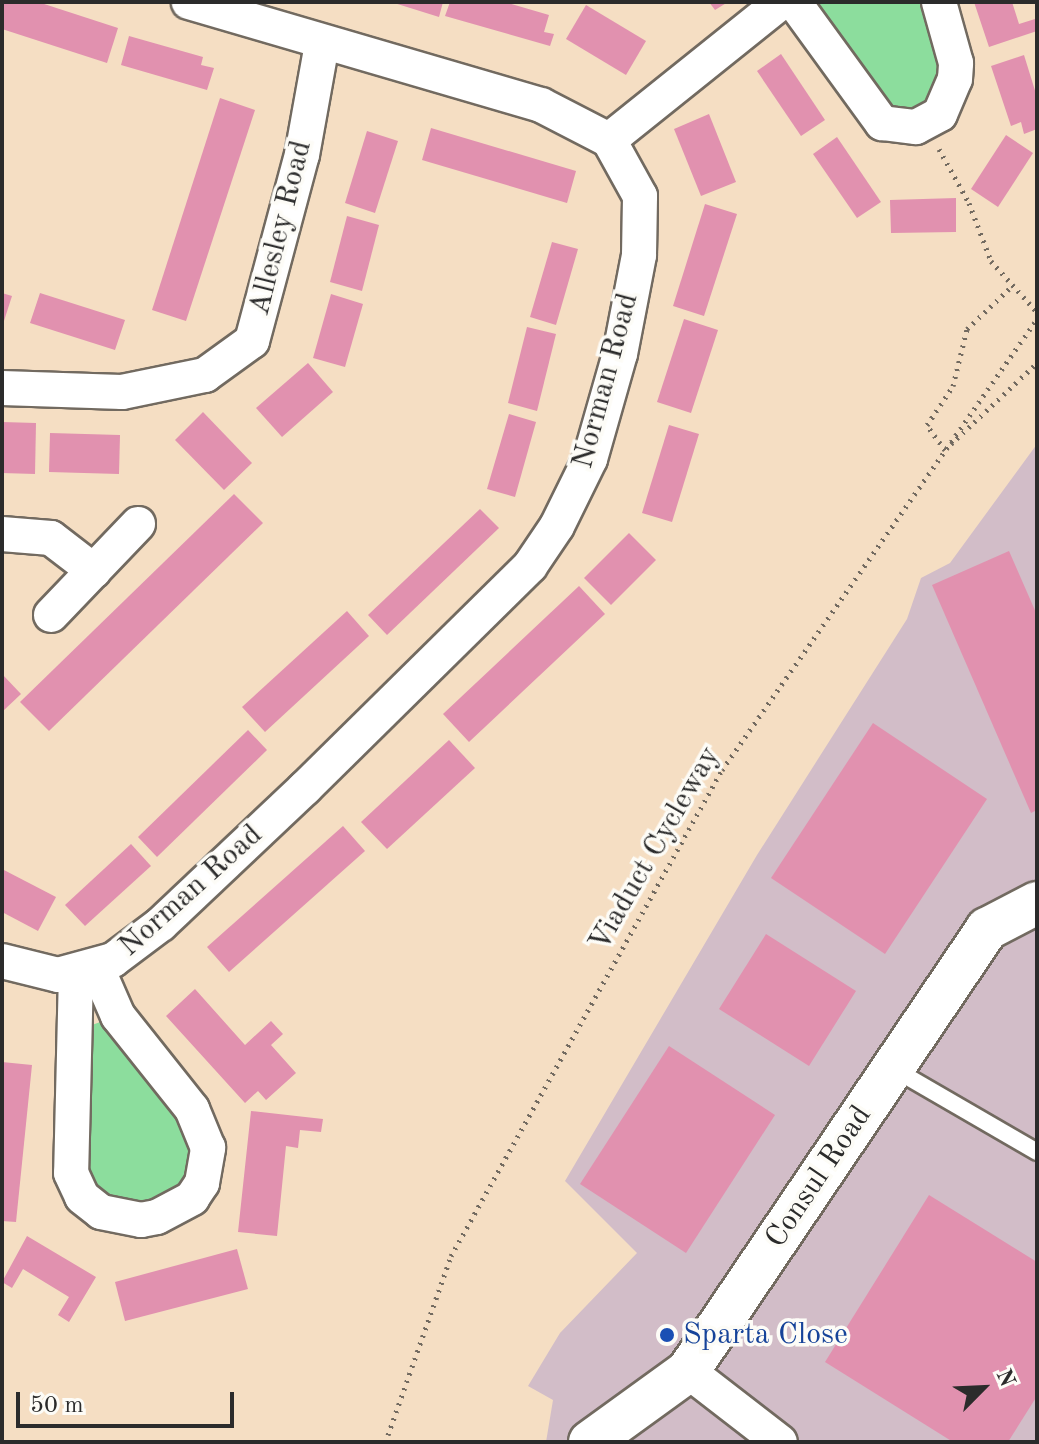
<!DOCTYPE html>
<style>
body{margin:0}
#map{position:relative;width:1039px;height:1444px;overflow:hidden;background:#f5dec3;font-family:"Old Standard TT",serif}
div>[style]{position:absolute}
.industrial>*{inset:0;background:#d2bdc8}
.green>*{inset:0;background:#8cdd9d}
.building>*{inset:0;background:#e191af}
.path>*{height:5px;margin-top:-2.5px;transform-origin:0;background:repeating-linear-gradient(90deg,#726a60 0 2px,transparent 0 8px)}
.roads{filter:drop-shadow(2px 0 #726a60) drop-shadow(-2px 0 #726a60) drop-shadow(0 2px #726a60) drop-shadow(0 -2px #726a60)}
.service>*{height:16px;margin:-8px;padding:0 8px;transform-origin:8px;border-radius:8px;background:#fff}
.minor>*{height:34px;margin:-17px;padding:0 17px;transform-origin:17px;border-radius:17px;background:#fff}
.tertiary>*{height:42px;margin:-21px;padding:0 21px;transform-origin:21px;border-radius:21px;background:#fff}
.dots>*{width:22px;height:22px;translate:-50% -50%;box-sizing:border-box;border:4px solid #fdfcf7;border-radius:50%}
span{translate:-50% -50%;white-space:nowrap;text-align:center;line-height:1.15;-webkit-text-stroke:7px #fdfcf7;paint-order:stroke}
.street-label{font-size:30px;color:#2b2b2b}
.transit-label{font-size:30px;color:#164399}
.left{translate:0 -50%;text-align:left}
.frame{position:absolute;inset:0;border:4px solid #2b2b2b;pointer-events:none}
.north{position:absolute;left:943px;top:1348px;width:80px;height:80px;-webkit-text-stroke:6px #fdfcf7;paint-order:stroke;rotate:66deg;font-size:22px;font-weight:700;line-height:32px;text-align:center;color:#2b2b2b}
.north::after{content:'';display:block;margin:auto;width:28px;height:36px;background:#2b2b2b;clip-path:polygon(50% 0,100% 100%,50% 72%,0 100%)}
.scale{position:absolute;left:16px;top:1392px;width:218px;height:36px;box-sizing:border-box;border:4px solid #2b2b2b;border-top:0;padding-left:10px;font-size:24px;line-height:28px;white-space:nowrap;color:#2b2b2b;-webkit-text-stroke:6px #fdfcf7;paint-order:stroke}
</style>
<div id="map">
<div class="industrial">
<i style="clip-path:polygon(1037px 444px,1037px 1442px,546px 1442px,553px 1400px,528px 1386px,560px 1333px,637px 1253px,565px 1181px,757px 855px,907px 619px,921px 578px,950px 563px)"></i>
</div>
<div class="green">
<i style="clip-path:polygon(817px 2px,922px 2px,939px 69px,931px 100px,915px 111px,897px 110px,882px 101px)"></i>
<i style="clip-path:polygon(103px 1021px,189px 1126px,198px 1156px,177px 1193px,148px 1206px,105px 1196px,86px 1177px,81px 1148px,92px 1025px)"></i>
</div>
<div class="building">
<i style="clip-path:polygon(2px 2px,38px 2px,118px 28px,107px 63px,2px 29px)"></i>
<i style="clip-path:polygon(391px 2px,443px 2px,439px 17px)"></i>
<i style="clip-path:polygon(450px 2px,505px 2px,549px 15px,544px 32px,554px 34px,550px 46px,445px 16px)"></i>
<i style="clip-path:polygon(709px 2px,728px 2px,715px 10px)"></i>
<i style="clip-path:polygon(974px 2px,1012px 2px,1019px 24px,1035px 19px,1037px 31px,989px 47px)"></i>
<i style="clip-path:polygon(586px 5px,646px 41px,626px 75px,566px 39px)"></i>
<i style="clip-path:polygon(129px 36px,203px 57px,201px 65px,214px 68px,207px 90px,121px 65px)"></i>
<i style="clip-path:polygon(781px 54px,825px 120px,801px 136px,757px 71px)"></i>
<i style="clip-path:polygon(1024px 55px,1037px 97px,1037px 129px,1024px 134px,1021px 122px,1011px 126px,991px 66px)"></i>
<i style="clip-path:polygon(220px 98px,255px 110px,186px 321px,152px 310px)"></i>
<i style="clip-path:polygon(709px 114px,736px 182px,701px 196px,674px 129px)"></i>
<i style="clip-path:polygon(431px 128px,576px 171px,567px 203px,422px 160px)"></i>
<i style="clip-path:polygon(367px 131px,398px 141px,375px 213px,345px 203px)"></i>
<i style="clip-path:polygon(1006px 135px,1033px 153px,998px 207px,971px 189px)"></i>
<i style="clip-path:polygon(837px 137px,881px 202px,857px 218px,813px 154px)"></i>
<i style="clip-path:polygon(956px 198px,956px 232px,891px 233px,890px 200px)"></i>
<i style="clip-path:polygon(705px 204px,737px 214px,704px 316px,673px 306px)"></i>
<i style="clip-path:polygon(347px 216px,379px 225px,362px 291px,330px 282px)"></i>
<i style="clip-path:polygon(552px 242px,578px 249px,556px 325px,530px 317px)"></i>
<i style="clip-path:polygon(2px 293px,12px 296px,3px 324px,2px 324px)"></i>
<i style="clip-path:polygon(40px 293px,125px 320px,115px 350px,30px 323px)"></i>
<i style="clip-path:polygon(331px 294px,363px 304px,345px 367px,313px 358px)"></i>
<i style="clip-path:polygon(684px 319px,718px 330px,691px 413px,657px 402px)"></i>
<i style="clip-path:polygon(527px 327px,556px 334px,537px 411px,508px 403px)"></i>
<i style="clip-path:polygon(308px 363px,333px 392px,282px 437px,256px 408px)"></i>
<i style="clip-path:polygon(203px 412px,252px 463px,224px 490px,175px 440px)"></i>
<i style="clip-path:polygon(509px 414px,536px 422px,515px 497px,487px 489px)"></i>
<i style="clip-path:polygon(2px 422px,36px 423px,35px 474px,2px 473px)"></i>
<i style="clip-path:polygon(669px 425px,699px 434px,672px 522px,642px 513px)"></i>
<i style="clip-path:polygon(50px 433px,120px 435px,119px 474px,49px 472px)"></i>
<i style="clip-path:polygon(234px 494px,263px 523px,49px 731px,20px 702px)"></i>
<i style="clip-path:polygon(480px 509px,499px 528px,387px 635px,368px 615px)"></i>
<i style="clip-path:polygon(629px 533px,656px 560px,611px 605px,584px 578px)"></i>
<i style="clip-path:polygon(1009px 551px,1037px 615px,1037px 810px,1031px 813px,932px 585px)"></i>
<i style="clip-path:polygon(579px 586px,605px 614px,469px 742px,443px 714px)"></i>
<i style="clip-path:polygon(347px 611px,369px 636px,265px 732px,242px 707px)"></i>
<i style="clip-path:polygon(2px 674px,21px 694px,2px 712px)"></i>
<i style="clip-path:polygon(873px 723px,987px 799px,885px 954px,771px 878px)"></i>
<i style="clip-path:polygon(248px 730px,267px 750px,157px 857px,138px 837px)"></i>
<i style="clip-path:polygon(449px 740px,475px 768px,387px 849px,361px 822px)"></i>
<i style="clip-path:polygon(343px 826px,365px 851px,229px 972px,207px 947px)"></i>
<i style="clip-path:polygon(131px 844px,151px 866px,85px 926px,65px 905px)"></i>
<i style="clip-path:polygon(2px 869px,56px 897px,38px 931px,2px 912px)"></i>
<i style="clip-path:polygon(766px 934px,856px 991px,809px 1066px,719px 1009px)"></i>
<i style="clip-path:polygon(195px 989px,245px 1045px,271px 1021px,283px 1034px,271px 1045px,296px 1073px,266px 1100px,258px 1091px,245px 1103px,166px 1016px)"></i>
<i style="clip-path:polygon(669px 1046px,775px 1115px,686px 1253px,580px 1184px)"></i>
<i style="clip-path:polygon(2px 1062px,32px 1065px,16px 1222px,2px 1221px)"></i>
<i style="clip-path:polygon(251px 1111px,323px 1119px,321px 1132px,300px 1130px,298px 1148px,286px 1146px,277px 1236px,238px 1232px)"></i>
<i style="clip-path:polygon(929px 1195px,1037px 1262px,1037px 1396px,1008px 1442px,953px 1442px,825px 1362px)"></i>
<i style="clip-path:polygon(27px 1236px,96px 1277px,69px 1322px,58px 1315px,69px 1297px,23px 1269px,12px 1288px,2px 1282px)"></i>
<i style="clip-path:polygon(237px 1249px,248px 1289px,125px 1321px,115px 1282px)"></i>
</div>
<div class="path">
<i style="left:939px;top:149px;width:62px;rotate:60.9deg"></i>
<i style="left:969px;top:203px;width:62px;rotate:69.2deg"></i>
<i style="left:991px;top:261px;width:69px;rotate:48deg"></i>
<i style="left:951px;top:444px;width:118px;rotate:-43.3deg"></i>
<i style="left:945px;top:450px;width:31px;rotate:-126deg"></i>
<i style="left:927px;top:425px;width:47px;rotate:-56.3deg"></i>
<i style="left:953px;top:386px;width:59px;rotate:-76.2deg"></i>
<i style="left:967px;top:329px;width:59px;rotate:-43.6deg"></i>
<i style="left:390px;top:1442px;width:7px;rotate:-106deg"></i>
<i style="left:388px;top:1435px;width:190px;rotate:-70.6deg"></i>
<i style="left:451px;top:1256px;width:556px;rotate:-60.86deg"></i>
<i style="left:722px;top:770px;width:550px;rotate:-55.07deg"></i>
</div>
<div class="roads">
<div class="service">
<i style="left:894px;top:1069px;width:165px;rotate:30.1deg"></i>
</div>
<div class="minor">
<i style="left:794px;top:2px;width:150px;rotate:54deg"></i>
<i style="left:882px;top:123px;width:34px;rotate:7deg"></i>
<i style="left:916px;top:127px;width:27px;rotate:-28deg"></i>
<i style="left:940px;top:114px;width:38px;rotate:-67deg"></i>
<i style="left:955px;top:79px;width:16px;rotate:-86deg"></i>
<i style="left:956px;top:63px;width:63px;rotate:-105.6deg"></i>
<i style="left:609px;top:140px;width:221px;rotate:-38.7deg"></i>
<i style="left:2px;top:388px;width:120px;rotate:1.9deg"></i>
<i style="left:122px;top:392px;width:85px;rotate:-11.6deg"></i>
<i style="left:205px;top:375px;width:58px;rotate:-35.9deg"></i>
<i style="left:252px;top:341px;width:193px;rotate:-75deg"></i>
<i style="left:302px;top:155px;width:113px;rotate:-79.8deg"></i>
<i style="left:2px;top:534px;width:49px;rotate:4.7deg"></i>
<i style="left:51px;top:538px;width:54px;rotate:37.5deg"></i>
<i style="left:51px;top:615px;width:126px;rotate:-46.3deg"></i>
<i style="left:2px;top:961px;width:58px;rotate:14deg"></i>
<i style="left:58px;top:975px;width:57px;rotate:-15.3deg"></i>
<i style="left:113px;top:960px;width:60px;rotate:-36.9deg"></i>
<i style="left:161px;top:924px;width:198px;rotate:-43.4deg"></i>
<i style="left:305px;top:788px;width:316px;rotate:-44.6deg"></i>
<i style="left:530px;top:566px;width:48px;rotate:-56deg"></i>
<i style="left:557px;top:526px;width:75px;rotate:-63.8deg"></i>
<i style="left:590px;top:459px;width:109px;rotate:-74.1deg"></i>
<i style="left:620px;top:354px;width:101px;rotate:-79.1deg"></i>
<i style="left:639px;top:255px;width:59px;rotate:-89deg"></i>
<i style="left:640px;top:196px;width:64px;rotate:-119deg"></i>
<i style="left:609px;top:140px;width:76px;rotate:-152.8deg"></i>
<i style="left:541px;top:105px;width:367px;rotate:-163.7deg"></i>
<i style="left:76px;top:973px;width:200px;rotate:91.4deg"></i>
<i style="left:71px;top:1173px;width:26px;rotate:65deg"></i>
<i style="left:82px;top:1197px;width:24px;rotate:38deg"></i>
<i style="left:101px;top:1212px;width:41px;rotate:11.3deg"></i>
<i style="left:141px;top:1220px;width:16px;rotate:-11deg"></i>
<i style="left:157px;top:1217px;width:40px;rotate:-28deg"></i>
<i style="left:192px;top:1198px;width:18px;rotate:-56deg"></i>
<i style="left:202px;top:1183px;width:36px;rotate:-80deg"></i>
<i style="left:208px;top:1148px;width:42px;rotate:-112.3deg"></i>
<i style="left:192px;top:1109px;width:119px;rotate:-128.5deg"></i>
<i style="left:118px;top:1016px;width:52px;rotate:-113.6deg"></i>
<i style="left:688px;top:1371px;width:116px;rotate:37.7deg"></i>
</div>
<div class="tertiary">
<i style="left:590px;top:1442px;width:121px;rotate:-35.9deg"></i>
<i style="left:688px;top:1371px;width:534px;rotate:-55.92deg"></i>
<i style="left:987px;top:929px;width:56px;rotate:-27.5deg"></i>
</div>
</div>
<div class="dots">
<i style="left:667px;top:1335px;background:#1a4fb4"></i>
</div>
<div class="street-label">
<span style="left:281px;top:228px;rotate:-76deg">Allesley Road</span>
<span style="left:606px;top:381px;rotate:-75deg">Norman Road</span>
<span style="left:655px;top:849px;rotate:-60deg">Viaduct Cycleway</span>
<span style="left:191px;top:891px;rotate:-42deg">Norman Road</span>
<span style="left:819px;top:1177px;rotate:-56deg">Consul Road</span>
</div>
<div class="transit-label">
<span class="left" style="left:683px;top:1335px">Sparta Close</span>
</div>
<div class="frame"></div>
<div class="north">N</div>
<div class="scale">50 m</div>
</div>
